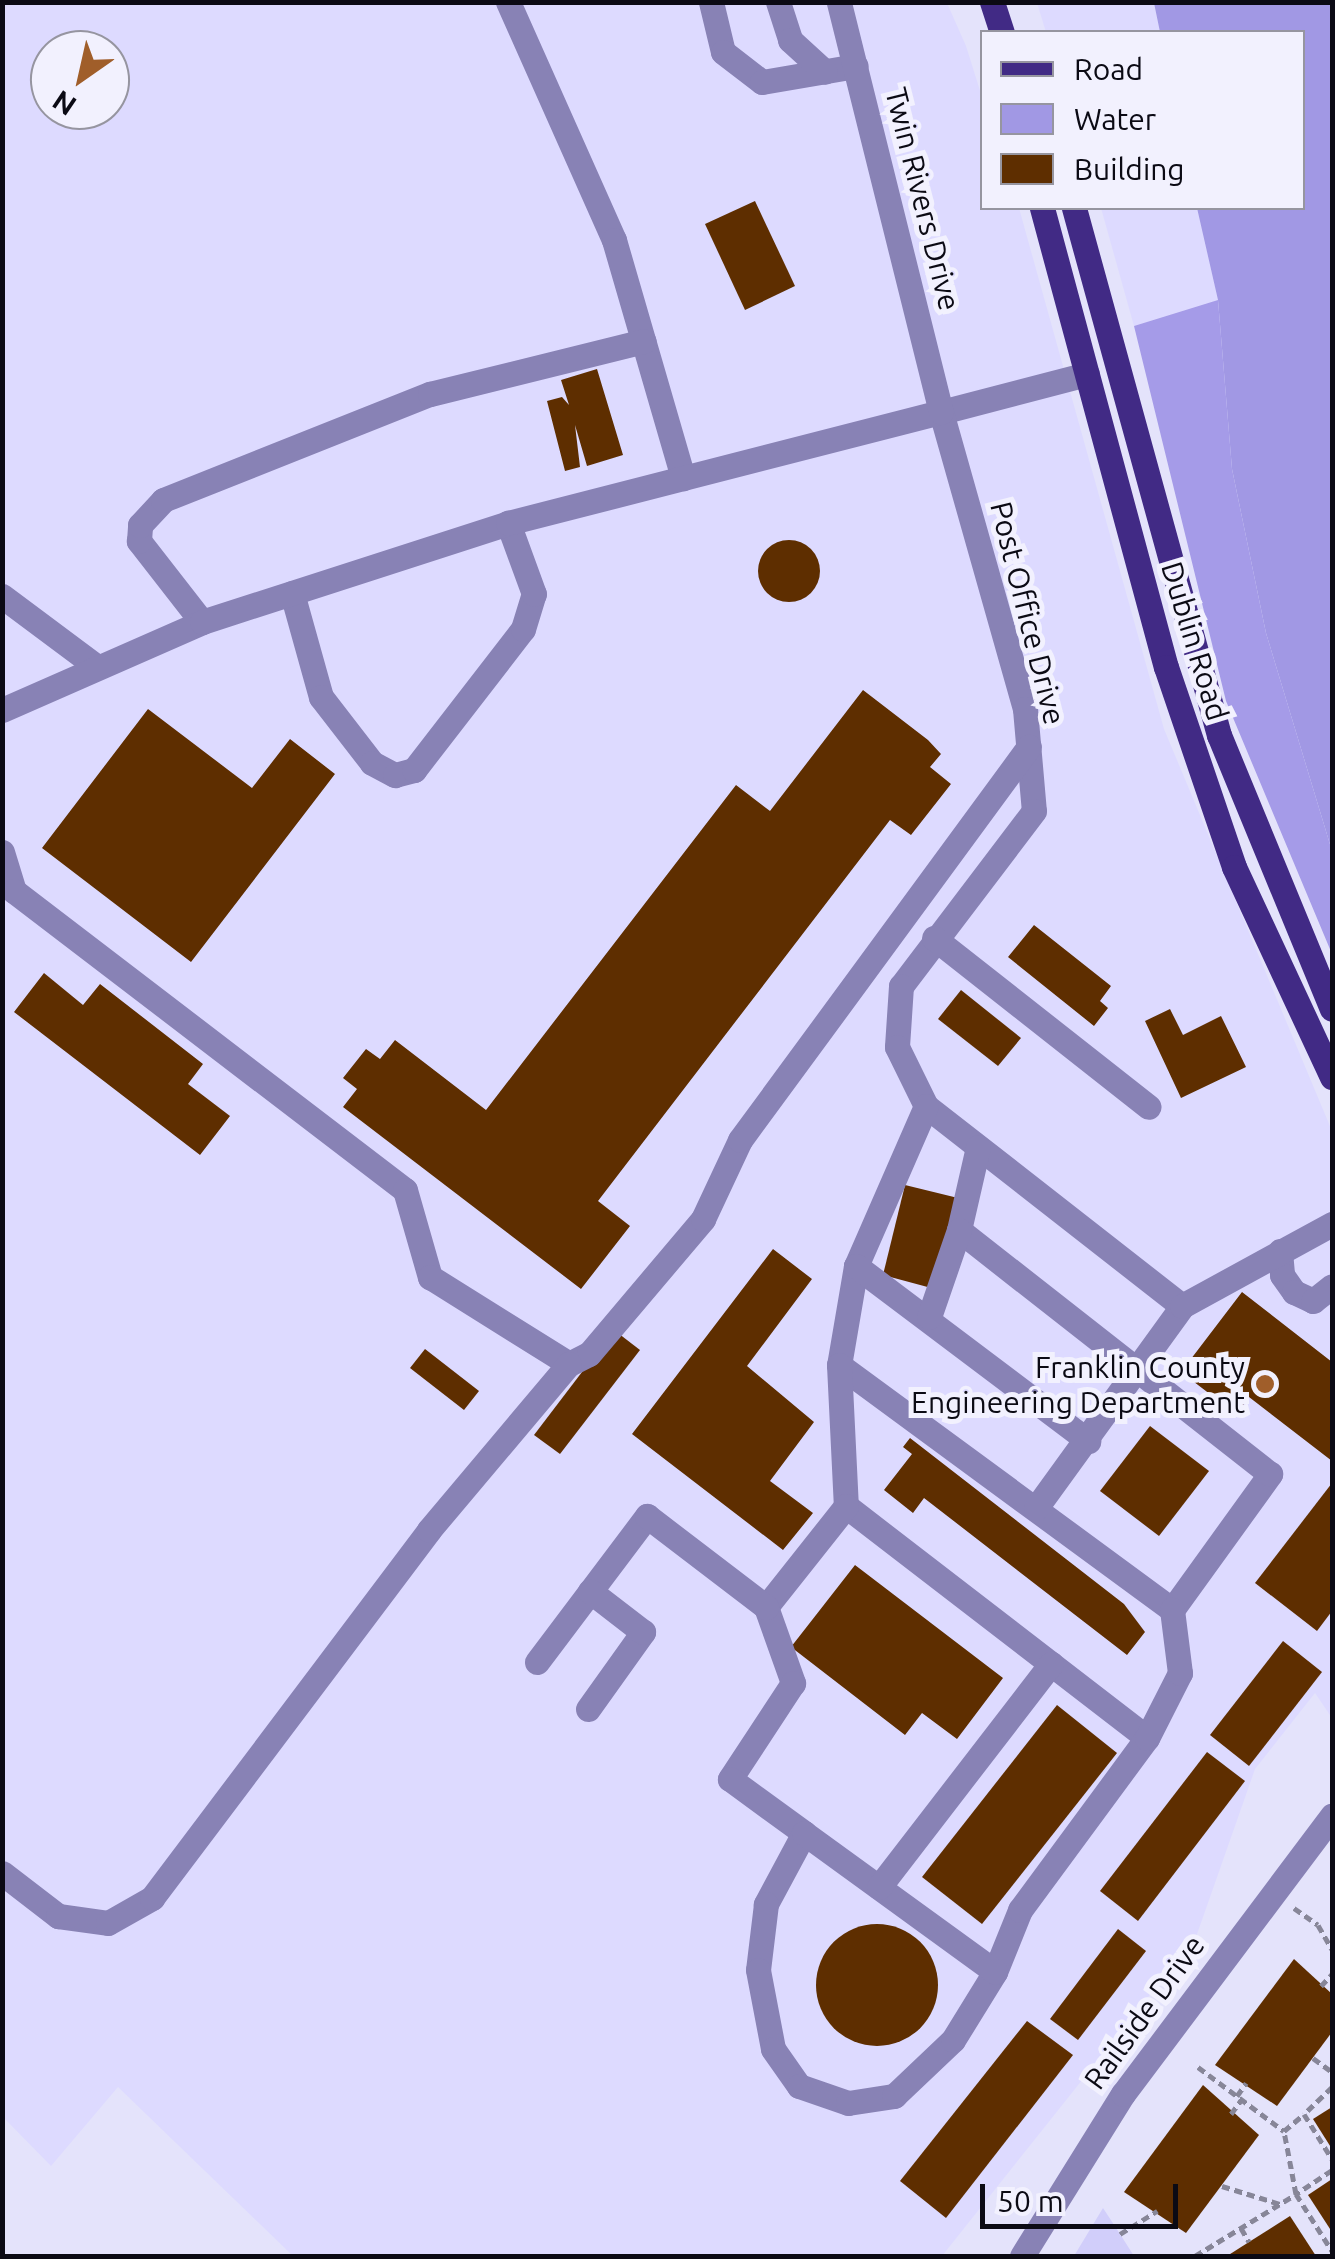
<!DOCTYPE html>
<style>
body{margin:0}
#map{position:relative;width:1335px;height:2259px;overflow:hidden;background:#e4e3fb;font-family:Ubuntu,sans-serif}
div>[style]{position:absolute}
.built>*{inset:0;background:#dddaff}
.green>*{inset:0;background:#d1cefa}
.forest>*{inset:0;background:#a59be8}
.water>*{inset:0;background:#a198e4}
.building>*{inset:0;background:#5e2e00}
.round{border-radius:50%}
.path>*{height:5px;margin-top:-2.5px;transform-origin:0;background:repeating-linear-gradient(90deg,#878698 0 8px,transparent 0 13px)}
.minor>*{height:25px;margin:-12.5px;padding:0 12.5px;transform-origin:12.5px;border-radius:12.5px;background:#8882b5}
.major>*{height:25px;margin:-12.5px;padding:0 12.5px;transform-origin:12.5px;border-radius:12.5px;background:#412a85}
.dots>*{width:28px;height:28px;translate:-50% -50%;box-sizing:border-box;border:5px solid #f2f1fe;border-radius:50%}
span{translate:-50% -50%;white-space:nowrap;text-align:center;line-height:1.15;-webkit-text-stroke:10px #f2f1fe;paint-order:stroke}
.street-label{font-size:30px;color:#0b0a14}
.poi-label{font-size:30px;color:#0b0a14}
.right{translate:-100% -50%;text-align:right}
.frame{position:absolute;inset:0;border:5px solid #0b0a14;pointer-events:none}
.legend{position:absolute;left:980px;top:30px;width:325px;height:180px;box-sizing:border-box;background:#f2f1fe;border:2px solid #9695a0;margin:0;padding:12px 18px;list-style:none;font-size:30px;color:#0b0a14}
.legend li{display:flex;align-items:center;gap:20px;height:50px}
.legend b{width:50px;border:2px solid #9695a0}
.north{position:absolute;left:30px;top:30px;width:100px;height:100px;box-sizing:border-box;background:#f2f1fe;border:2px solid #9695a0;border-radius:50%;rotate:214deg;font-size:28px;font-weight:700;line-height:40px;text-align:center;color:#0b0a14}
.north::after{content:'';display:block;margin:auto;width:35px;height:45px;background:#a05e2a;clip-path:polygon(50% 0,100% 100%,50% 72%,0 100%)}
.scale{position:absolute;left:980px;top:2184px;width:198px;height:45px;box-sizing:border-box;border:5px solid #0b0a14;border-top:0;padding-left:12px;font-size:30px;line-height:35px;white-space:nowrap;color:#0b0a14;-webkit-text-stroke:8px #f2f1fe;paint-order:stroke}
</style>
<div id="map">
<div class="built">
<i style="clip-path:polygon(evenodd,3px 3px,947px 3px,966px 46px,982px 97px,982px 208px,1019px 208px,1164px 729px,1332px 1131px,1332px 1718px,1315px 1693px,1255px 1769px,1196px 1937px,942px 2256px,293px 2256px,118px 2087px,51px 2166px,3px 2117px,3px 3px,50px 50px,110px 50px,110px 110px,50px 110px,50px 50px)"></i>
<i style="clip-path:polygon(1037px 3px,1154px 3px,1160px 32px,1046px 32px)"></i>
<i style="clip-path:polygon(1101px 208px,1197px 208px,1218px 300px,1134px 326px)"></i>
</div>
<div class="green">
<i style="clip-path:polygon(1103px 2208px,1120px 2234px,1134px 2256px,1074px 2256px)"></i>
</div>
<div class="forest">
<i style="clip-path:polygon(1218px 300px,1232px 469px,1266px 633px,1332px 851px,1332px 954px,1226px 701px,1134px 326px)"></i>
</div>
<div class="water">
<i style="clip-path:polygon(1154px 3px,1332px 3px,1332px 851px,1266px 633px,1232px 469px,1218px 300px,1197px 208px,1302px 208px,1302px 32px,1160px 32px)"></i>
</div>
<div class="building">
<i style="clip-path:polygon(755px 201px,795px 286px,745px 310px,705px 224px)"></i>
<i style="clip-path:polygon(597px 369px,623px 455px,587px 466px,575px 425px,580px 467px,565px 471px,547px 401px,562px 397px,569px 405px,561px 380px)"></i>
<i class="round" style="left:758px;top:540px;width:62px;height:62px"></i>
<i style="clip-path:polygon(863px 690px,928px 740px,941px 754px,930px 767px,951px 784px,911px 835px,890px 820px,598px 1201px,630px 1226px,581px 1289px,343px 1107px,357px 1089px,343px 1078px,366px 1049px,380px 1059px,395px 1040px,486px 1110px,736px 785px,770px 811px)"></i>
<i style="clip-path:polygon(148px 709px,252px 788px,290px 739px,335px 774px,191px 962px,42px 848px)"></i>
<i style="clip-path:polygon(1034px 925px,1111px 986px,1100px 1001px,1108px 1008px,1094px 1026px,1008px 957px)"></i>
<i style="clip-path:polygon(44px 973px,83px 1005px,100px 984px,203px 1064px,188px 1084px,230px 1116px,200px 1155px,14px 1012px)"></i>
<i style="clip-path:polygon(961px 990px,1021px 1038px,998px 1066px,938px 1019px)"></i>
<i style="clip-path:polygon(1170px 1009px,1183px 1035px,1221px 1016px,1246px 1067px,1181px 1098px,1145px 1021px)"></i>
<i style="clip-path:polygon(905px 1185px,958px 1198px,935px 1289px,883px 1275px)"></i>
<i style="clip-path:polygon(773px 1249px,812px 1279px,747px 1366px,814px 1422px,770px 1481px,813px 1513px,783px 1550px,632px 1434px)"></i>
<i style="clip-path:polygon(1242px 1292px,1332px 1362px,1332px 1461px,1249px 1397px,1236px 1414px,1181px 1372px)"></i>
<i style="clip-path:polygon(614px 1330px,640px 1350px,560px 1454px,534px 1435px)"></i>
<i style="clip-path:polygon(425px 1349px,479px 1391px,464px 1410px,410px 1368px)"></i>
<i style="clip-path:polygon(1150px 1426px,1209px 1471px,1159px 1536px,1100px 1491px)"></i>
<i style="clip-path:polygon(910px 1438px,1124px 1604px,1145px 1632px,1127px 1655px,924px 1498px,913px 1513px,884px 1490px,912px 1454px,903px 1447px)"></i>
<i style="clip-path:polygon(1332px 1483px,1332px 1611px,1317px 1631px,1255px 1583px)"></i>
<i style="clip-path:polygon(855px 1565px,1003px 1678px,957px 1739px,922px 1713px,905px 1735px,791px 1647px)"></i>
<i style="clip-path:polygon(1283px 1641px,1322px 1672px,1249px 1766px,1210px 1735px)"></i>
<i style="clip-path:polygon(1057px 1705px,1117px 1753px,982px 1924px,922px 1877px)"></i>
<i style="clip-path:polygon(1207px 1752px,1245px 1781px,1138px 1921px,1100px 1891px)"></i>
<i class="round" style="left:816px;top:1924px;width:122px;height:122px"></i>
<i style="clip-path:polygon(1118px 1929px,1146px 1951px,1078px 2040px,1050px 2019px)"></i>
<i style="clip-path:polygon(1294px 1959px,1332px 1994px,1332px 2032px,1277px 2106px,1215px 2065px)"></i>
<i style="clip-path:polygon(1027px 2021px,1073px 2055px,946px 2218px,900px 2181px)"></i>
<i style="clip-path:polygon(1203px 2085px,1259px 2135px,1186px 2233px,1124px 2192px)"></i>
<i style="clip-path:polygon(1332px 2107px,1332px 2149px,1313px 2119px)"></i>
<i style="clip-path:polygon(1332px 2179px,1332px 2232px,1308px 2195px)"></i>
<i style="clip-path:polygon(1290px 2216px,1316px 2256px,1227px 2256px,1249px 2242px)"></i>
</div>
<div class="path">
<i style="left:1294px;top:1908px;width:29px;rotate:35deg"></i>
<i style="left:1318px;top:1925px;width:28px;rotate:60deg"></i>
<i style="left:1321px;top:1986px;width:16px;rotate:-47deg"></i>
<i style="left:1313px;top:2058px;width:24px;rotate:36deg"></i>
<i style="left:1198px;top:2067px;width:107px;rotate:36.7deg"></i>
<i style="left:1284px;top:2131px;width:26px;rotate:-40deg"></i>
<i style="left:1332px;top:2087px;width:39px;rotate:136deg"></i>
<i style="left:1304px;top:2114px;width:53px;rotate:58.1deg"></i>
<i style="left:1237px;top:2096px;width:16px;rotate:-55deg"></i>
<i style="left:1231px;top:2114px;width:17px;rotate:-54deg"></i>
<i style="left:1332px;top:2170px;width:43px;rotate:146.3deg"></i>
<i style="left:1296px;top:2194px;width:67px;rotate:57.7deg"></i>
<i style="left:1222px;top:2186px;width:61px;rotate:17.2deg"></i>
<i style="left:1241px;top:2228px;width:16px;rotate:60deg"></i>
<i style="left:1120px;top:2234px;width:44px;rotate:-31.9deg"></i>
<i style="left:1195px;top:2256px;width:119px;rotate:-31.5deg"></i>
<i style="left:1296px;top:2194px;width:64px;rotate:-100.8deg"></i>
</div>
<div class="minor">
<i style="left:508px;top:2px;width:261px;rotate:66deg"></i>
<i style="left:614px;top:240px;width:248px;rotate:73.8deg"></i>
<i style="left:711px;top:2px;width:51px;rotate:76.5deg"></i>
<i style="left:723px;top:52px;width:49px;rotate:37.6deg"></i>
<i style="left:762px;top:82px;width:95px;rotate:-9.7deg"></i>
<i style="left:778px;top:2px;width:40px;rotate:72deg"></i>
<i style="left:790px;top:40px;width:47px;rotate:42.4deg"></i>
<i style="left:1087px;top:374px;width:151px;rotate:165.4deg"></i>
<i style="left:941px;top:412px;width:309px;rotate:74.2deg"></i>
<i style="left:1025px;top:709px;width:102px;rotate:85deg"></i>
<i style="left:1034px;top:811px;width:220px;rotate:127.2deg"></i>
<i style="left:901px;top:986px;width:61px;rotate:93.8deg"></i>
<i style="left:897px;top:1047px;width:66px;rotate:63.8deg"></i>
<i style="left:926px;top:1106px;width:325px;rotate:38deg"></i>
<i style="left:292px;top:593px;width:108px;rotate:74.4deg"></i>
<i style="left:321px;top:697px;width:83px;rotate:52.3deg"></i>
<i style="left:372px;top:763px;width:26px;rotate:28deg"></i>
<i style="left:395px;top:775px;width:20px;rotate:-15deg"></i>
<i style="left:414px;top:770px;width:178px;rotate:-52.3deg"></i>
<i style="left:523px;top:629px;width:37px;rotate:-73deg"></i>
<i style="left:534px;top:594px;width:76px;rotate:-110.1deg"></i>
<i style="left:2px;top:596px;width:117px;rotate:36.7deg"></i>
<i style="left:202px;top:622px;width:103px;rotate:-127.9deg"></i>
<i style="left:139px;top:541px;width:16px;rotate:-86deg"></i>
<i style="left:140px;top:525px;width:34px;rotate:-47deg"></i>
<i style="left:163px;top:500px;width:287px;rotate:-21.7deg"></i>
<i style="left:430px;top:394px;width:220px;rotate:-13.9deg"></i>
<i style="left:2px;top:710px;width:219px;rotate:-23.7deg"></i>
<i style="left:202px;top:622px;width:322px;rotate:-17.9deg"></i>
<i style="left:508px;top:523px;width:447px;rotate:-14.4deg"></i>
<i style="left:941px;top:412px;width:422px;rotate:-104deg"></i>
<i style="left:2px;top:852px;width:41px;rotate:72.9deg"></i>
<i style="left:14px;top:891px;width:492px;rotate:37.4deg"></i>
<i style="left:405px;top:1190px;width:91px;rotate:74deg"></i>
<i style="left:430px;top:1277px;width:164px;rotate:32deg"></i>
<i style="left:569px;top:1364px;width:22px;rotate:-27deg"></i>
<i style="left:589px;top:1354px;width:177px;rotate:-49.8deg"></i>
<i style="left:703px;top:1219px;width:87px;rotate:-64.9deg"></i>
<i style="left:740px;top:1140px;width:488px;rotate:-53.7deg"></i>
<i style="left:934px;top:938px;width:273px;rotate:38.2deg"></i>
<i style="left:926px;top:1106px;width:175px;rotate:113.6deg"></i>
<i style="left:856px;top:1266px;width:100px;rotate:99.7deg"></i>
<i style="left:839px;top:1365px;width:413px;rotate:36.3deg"></i>
<i style="left:1172px;top:1610px;width:168px;rotate:-54.2deg"></i>
<i style="left:1270px;top:1474px;width:395px;rotate:-141.9deg"></i>
<i style="left:959px;top:1230px;width:85px;rotate:-77.1deg"></i>
<i style="left:1280px;top:1251px;width:24px;rotate:85deg"></i>
<i style="left:1282px;top:1275px;width:21px;rotate:55deg"></i>
<i style="left:1294px;top:1292px;width:21px;rotate:25deg"></i>
<i style="left:1313px;top:1301px;width:24px;rotate:-38deg"></i>
<i style="left:856px;top:1266px;width:291px;rotate:37deg"></i>
<i style="left:929px;top:1317px;width:92px;rotate:-71deg"></i>
<i style="left:839px;top:1365px;width:141px;rotate:87.2deg"></i>
<i style="left:846px;top:1506px;width:380px;rotate:37.6deg"></i>
<i style="left:846px;top:1506px;width:129px;rotate:128.4deg"></i>
<i style="left:766px;top:1607px;width:81px;rotate:70.4deg"></i>
<i style="left:793px;top:1683px;width:115px;rotate:123.3deg"></i>
<i style="left:730px;top:1779px;width:92px;rotate:36.1deg"></i>
<i style="left:804px;top:1833px;width:81px;rotate:118.2deg"></i>
<i style="left:766px;top:1904px;width:66px;rotate:96.9deg"></i>
<i style="left:758px;top:1970px;width:80px;rotate:79.2deg"></i>
<i style="left:773px;top:2049px;width:45px;rotate:54.9deg"></i>
<i style="left:799px;top:2086px;width:52px;rotate:19.1deg"></i>
<i style="left:848px;top:2103px;width:47px;rotate:-8.7deg"></i>
<i style="left:894px;top:2096px;width:81px;rotate:-43.5deg"></i>
<i style="left:953px;top:2040px;width:80px;rotate:-58.3deg"></i>
<i style="left:995px;top:1972px;width:67px;rotate:-68deg"></i>
<i style="left:1020px;top:1910px;width:214px;rotate:-53.6deg"></i>
<i style="left:1147px;top:1738px;width:73px;rotate:-63.1deg"></i>
<i style="left:1180px;top:1673px;width:64px;rotate:-97.2deg"></i>
<i style="left:1036px;top:1508px;width:249px;rotate:-54.1deg"></i>
<i style="left:1182px;top:1306px;width:171px;rotate:-28.7deg"></i>
<i style="left:537px;top:1662px;width:183px;rotate:-53deg"></i>
<i style="left:647px;top:1516px;width:150px;rotate:37.4deg"></i>
<i style="left:588px;top:1709px;width:95px;rotate:-54.5deg"></i>
<i style="left:643px;top:1632px;width:67px;rotate:-142.3deg"></i>
<i style="left:804px;top:1833px;width:236px;rotate:36deg"></i>
<i style="left:2px;top:1873px;width:71px;rotate:37.5deg"></i>
<i style="left:58px;top:1916px;width:50px;rotate:8deg"></i>
<i style="left:108px;top:1923px;width:51px;rotate:-29.6deg"></i>
<i style="left:152px;top:1898px;width:461px;rotate:-53deg"></i>
<i style="left:429px;top:1530px;width:217px;rotate:-49.9deg"></i>
<i style="left:879px;top:1887px;width:282px;rotate:-52.4deg"></i>
<i style="left:1022px;top:2256px;width:191px;rotate:-58.1deg"></i>
<i style="left:1123px;top:2094px;width:348px;rotate:-53.1deg"></i>
</div>
<div class="major">
<i style="left:992px;top:2px;width:32px;rotate:72deg"></i>
<i style="left:1042px;top:208px;width:475px;rotate:74.9deg"></i>
<i style="left:1166px;top:667px;width:211px;rotate:71.2deg"></i>
<i style="left:1234px;top:867px;width:232px;rotate:65deg"></i>
<i style="left:1074px;top:208px;width:547px;rotate:74.62deg"></i>
<i style="left:1219px;top:735px;width:296px;rotate:67.6deg"></i>
</div>
<div class="dots">
<i style="left:1265px;top:1384px;background:#a05e2a"></i>
</div>
<div class="street-label">
<span style="left:923px;top:199px;rotate:76deg">Twin Rivers Drive</span>
<span style="left:1028px;top:613px;rotate:76deg">Post Office Drive</span>
<span style="left:1195px;top:641px;rotate:73deg">Dublin Road</span>
<span style="left:1144px;top:2012px;rotate:-54deg">Railside Drive</span>
</div>
<div class="poi-label">
<span class="right" style="left:1245px;top:1384px">Franklin County<br>Engineering Department</span>
</div>
<div class="frame"></div>
<ul class="legend">
<li><b style="height:12px;background:#412a85"></b>Road</li>
<li><b style="height:28px;background:#a198e4"></b>Water</li>
<li><b style="height:28px;background:#5e2e00"></b>Building</li>
</ul>
<div class="north">N</div>
<div class="scale">50 m</div>
</div>
